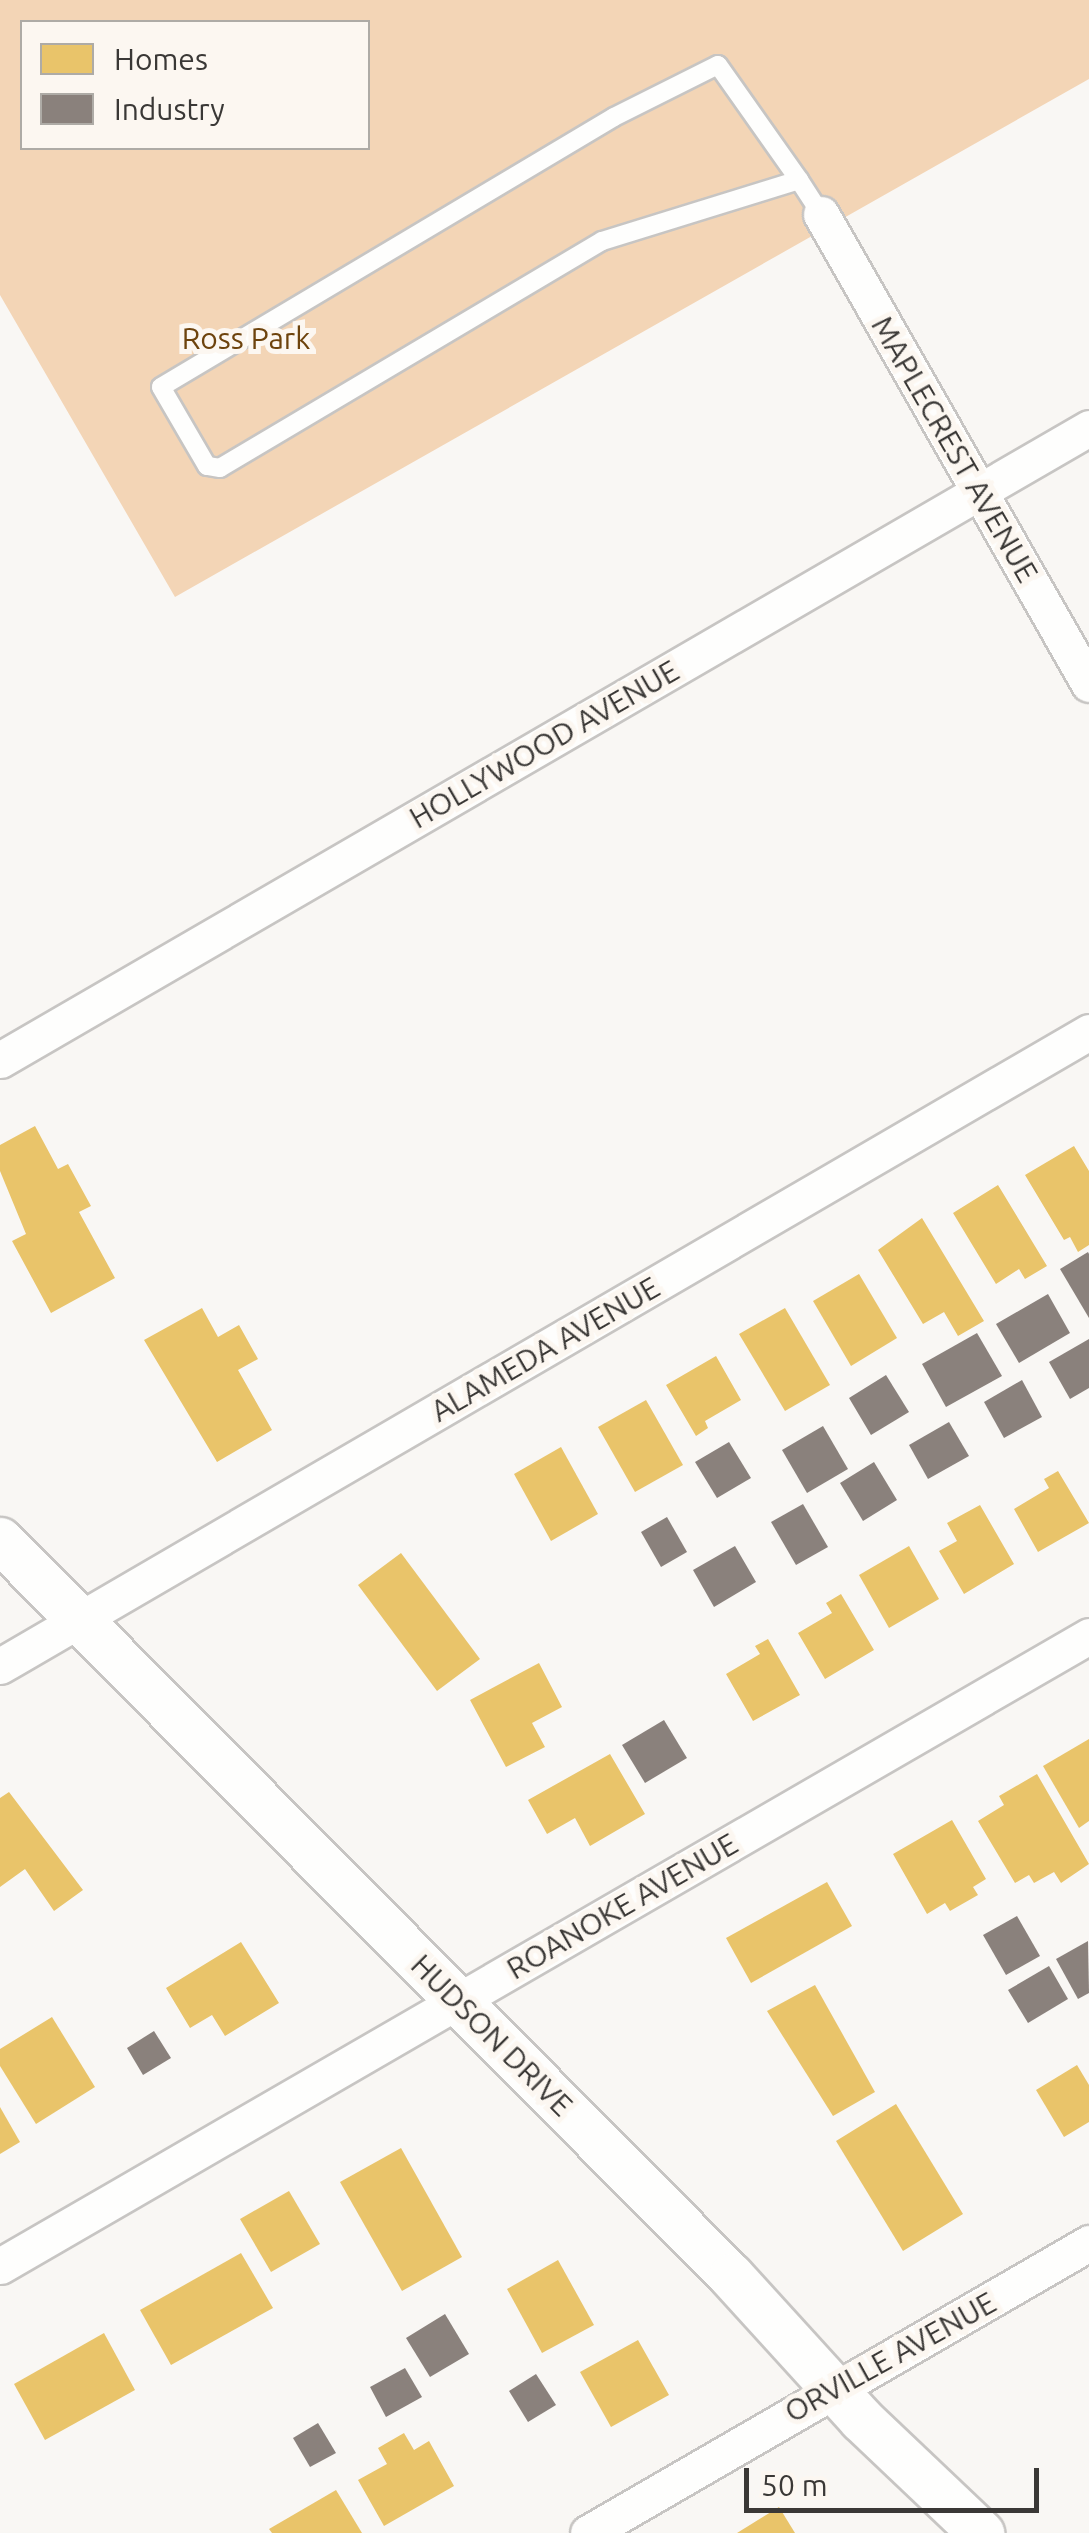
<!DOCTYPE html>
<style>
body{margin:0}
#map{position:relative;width:1089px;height:2533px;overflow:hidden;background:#f9f7f4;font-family:Ubuntu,sans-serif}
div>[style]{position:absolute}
.green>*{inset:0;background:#f3d5b6}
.homes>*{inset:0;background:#e9c46a}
.industry>*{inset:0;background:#8a817c}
.roads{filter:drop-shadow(2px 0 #c7c5c3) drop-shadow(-2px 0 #c7c5c3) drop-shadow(0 2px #c7c5c3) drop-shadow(0 -2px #c7c5c3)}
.service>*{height:18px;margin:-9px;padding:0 9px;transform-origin:9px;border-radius:9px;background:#fefefd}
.minor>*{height:35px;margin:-17.5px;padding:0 17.5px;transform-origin:17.5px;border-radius:17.5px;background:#fefefd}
.tertiary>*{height:45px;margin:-22.5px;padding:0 22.5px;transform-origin:22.5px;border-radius:22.5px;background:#fefefd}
span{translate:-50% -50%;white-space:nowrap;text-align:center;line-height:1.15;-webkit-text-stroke:10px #fcf7f1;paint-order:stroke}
.park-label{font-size:30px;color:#6d430d}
.street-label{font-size:30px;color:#3a3836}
.legend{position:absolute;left:20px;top:20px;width:350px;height:130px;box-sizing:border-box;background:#fcf7f1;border:2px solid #aeaba6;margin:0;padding:12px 18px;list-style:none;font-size:30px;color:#3a3836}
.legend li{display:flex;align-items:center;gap:20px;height:50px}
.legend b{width:50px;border:2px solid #aeaba6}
.scale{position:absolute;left:744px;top:2468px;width:295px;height:45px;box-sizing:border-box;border:5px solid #3a3836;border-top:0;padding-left:12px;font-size:30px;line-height:35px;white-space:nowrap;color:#3a3836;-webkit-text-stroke:8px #fcf7f1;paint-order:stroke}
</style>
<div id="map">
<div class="green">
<i style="clip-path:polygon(evenodd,0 0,1089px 0,1089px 79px,175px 597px,0 295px,0 0,22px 22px,368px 22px,368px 148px,22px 148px,22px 22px)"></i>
</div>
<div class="homes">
<i style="clip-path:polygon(35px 1126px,58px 1169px,68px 1164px,91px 1206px,79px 1212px,115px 1278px,51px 1313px,12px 1241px,26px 1234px,0 1171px,0 1145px)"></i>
<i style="clip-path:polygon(1074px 1146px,1089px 1171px,1089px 1245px,1078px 1252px,1070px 1237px,1064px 1240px,1025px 1175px)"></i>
<i style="clip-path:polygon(998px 1185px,1047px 1266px,1025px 1279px,1019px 1269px,996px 1284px,953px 1213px)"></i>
<i style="clip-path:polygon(922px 1218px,984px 1321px,958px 1336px,944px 1312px,923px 1324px,878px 1250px)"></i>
<i style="clip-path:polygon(859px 1274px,897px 1338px,851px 1366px,813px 1301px)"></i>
<i style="clip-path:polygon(202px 1308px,218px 1337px,239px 1325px,258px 1359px,238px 1370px,272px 1430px,217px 1462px,144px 1340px)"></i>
<i style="clip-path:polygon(785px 1308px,830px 1385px,785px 1411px,739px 1334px)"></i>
<i style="clip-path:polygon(716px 1356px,741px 1400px,705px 1421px,708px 1428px,696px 1436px,666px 1385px)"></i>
<i style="clip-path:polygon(646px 1400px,683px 1465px,635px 1492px,598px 1427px)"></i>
<i style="clip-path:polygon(561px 1447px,598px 1514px,551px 1541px,514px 1474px)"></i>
<i style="clip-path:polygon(1058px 1471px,1089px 1523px,1038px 1552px,1014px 1509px,1049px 1488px,1044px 1479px)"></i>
<i style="clip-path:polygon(980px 1505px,1014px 1564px,964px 1594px,939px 1551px,957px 1541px,947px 1523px)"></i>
<i style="clip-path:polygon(909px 1546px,939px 1599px,889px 1628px,859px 1575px)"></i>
<i style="clip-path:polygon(401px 1553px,480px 1659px,437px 1691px,358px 1585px)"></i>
<i style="clip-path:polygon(841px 1594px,874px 1650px,825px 1679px,798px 1633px,832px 1613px,826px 1603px)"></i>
<i style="clip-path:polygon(768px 1639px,800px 1695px,753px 1721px,726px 1674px,760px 1654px,755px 1646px)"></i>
<i style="clip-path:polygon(539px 1663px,562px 1707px,532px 1723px,545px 1747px,506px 1767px,470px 1700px)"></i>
<i style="clip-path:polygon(1089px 1739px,1089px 1821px,1079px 1828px,1043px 1766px)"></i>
<i style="clip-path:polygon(610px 1754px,645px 1814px,590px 1846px,575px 1818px,547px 1834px,528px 1800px)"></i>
<i style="clip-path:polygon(1037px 1774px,1089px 1864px,1061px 1883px,1054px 1872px,1034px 1883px,1029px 1875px,1015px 1883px,978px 1821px,1004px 1805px,999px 1796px)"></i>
<i style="clip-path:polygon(9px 1792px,83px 1890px,54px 1911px,25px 1869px,0 1887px,0 1798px)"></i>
<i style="clip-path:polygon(952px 1820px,986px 1879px,973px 1887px,978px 1895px,950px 1911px,945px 1903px,927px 1914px,893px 1854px)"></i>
<i style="clip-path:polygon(827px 1882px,852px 1926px,751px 1983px,726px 1938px)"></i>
<i style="clip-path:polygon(241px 1942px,279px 2003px,225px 2036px,212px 2015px,190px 2028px,166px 1988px)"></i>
<i style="clip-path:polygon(815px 1985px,875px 2092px,833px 2116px,767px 2011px)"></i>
<i style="clip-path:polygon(52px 2017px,95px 2087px,36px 2124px,0 2066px,0 2049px)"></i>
<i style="clip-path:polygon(1077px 2065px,1089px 2085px,1089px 2122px,1064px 2137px,1036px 2090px)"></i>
<i style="clip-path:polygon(896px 2104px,963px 2214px,903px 2251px,836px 2141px)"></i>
<i style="clip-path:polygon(0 2107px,20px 2142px,0 2154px)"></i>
<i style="clip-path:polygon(401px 2148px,462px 2257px,402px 2291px,340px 2182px)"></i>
<i style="clip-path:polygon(289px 2191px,320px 2244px,271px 2272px,240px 2219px)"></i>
<i style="clip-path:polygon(241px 2253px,273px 2308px,171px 2365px,140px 2310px)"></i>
<i style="clip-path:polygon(558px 2260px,594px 2325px,542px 2353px,507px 2289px)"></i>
<i style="clip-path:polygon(104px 2333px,135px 2390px,45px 2440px,14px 2384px)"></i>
<i style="clip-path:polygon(638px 2340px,669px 2395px,611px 2427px,580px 2372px)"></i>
<i style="clip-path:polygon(404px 2433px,414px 2450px,429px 2441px,454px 2486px,384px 2526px,358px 2480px,387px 2464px,378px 2448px)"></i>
<i style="clip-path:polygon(336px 2490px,362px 2533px,272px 2533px,269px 2529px)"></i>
<i style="clip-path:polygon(779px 2507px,795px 2533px,737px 2533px)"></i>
</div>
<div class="industry">
<i style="clip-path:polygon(1088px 1252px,1089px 1254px,1089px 1318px,1060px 1269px)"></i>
<i style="clip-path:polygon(1048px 1294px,1070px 1333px,1019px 1363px,996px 1324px)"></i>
<i style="clip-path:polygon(977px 1333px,1002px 1376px,946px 1407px,922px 1364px)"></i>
<i style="clip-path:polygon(1089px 1339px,1089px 1388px,1070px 1399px,1049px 1362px)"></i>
<i style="clip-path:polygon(886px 1375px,909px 1412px,871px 1435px,849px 1398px)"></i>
<i style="clip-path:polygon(1022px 1380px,1042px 1417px,1004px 1438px,984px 1402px)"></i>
<i style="clip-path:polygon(949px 1422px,969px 1456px,928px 1479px,909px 1445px)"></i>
<i style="clip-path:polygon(823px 1426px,848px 1469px,807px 1493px,782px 1450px)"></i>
<i style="clip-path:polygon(729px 1442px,751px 1478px,717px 1498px,695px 1462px)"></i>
<i style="clip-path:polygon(874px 1462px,897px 1500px,863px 1521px,840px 1483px)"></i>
<i style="clip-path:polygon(803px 1504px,828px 1547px,796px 1565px,771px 1522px)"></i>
<i style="clip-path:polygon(667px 1517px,687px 1552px,661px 1567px,641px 1532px)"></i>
<i style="clip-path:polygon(735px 1546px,756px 1582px,714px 1607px,693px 1570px)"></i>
<i style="clip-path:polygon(664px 1720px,687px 1758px,645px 1783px,622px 1745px)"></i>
<i style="clip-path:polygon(1017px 1916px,1040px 1956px,1006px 1975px,983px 1935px)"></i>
<i style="clip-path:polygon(1088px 1941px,1089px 1993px,1078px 1999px,1056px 1959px)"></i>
<i style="clip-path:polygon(1049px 1966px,1068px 1999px,1028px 2023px,1008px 1990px)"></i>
<i style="clip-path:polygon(154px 2031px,171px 2058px,143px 2075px,127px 2048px)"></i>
<i style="clip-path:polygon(445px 2314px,469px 2354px,430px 2377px,406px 2338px)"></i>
<i style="clip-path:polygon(405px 2368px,422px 2397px,386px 2417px,370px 2387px)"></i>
<i style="clip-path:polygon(536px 2374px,556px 2405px,528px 2422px,509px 2391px)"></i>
<i style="clip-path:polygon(318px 2423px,336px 2453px,310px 2467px,293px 2438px)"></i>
</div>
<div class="roads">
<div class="service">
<i style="left:799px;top:180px;width:206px;rotate:162.8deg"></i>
<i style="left:602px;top:241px;width:444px;rotate:149.3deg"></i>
<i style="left:220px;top:468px;width:13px;rotate:-171deg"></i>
<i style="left:207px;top:466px;width:91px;rotate:-120.2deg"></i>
<i style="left:161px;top:387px;width:527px;rotate:-30.8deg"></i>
<i style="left:614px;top:117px;width:116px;rotate:-26.6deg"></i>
<i style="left:718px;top:65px;width:141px;rotate:54.8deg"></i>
<i style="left:799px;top:180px;width:40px;rotate:57.1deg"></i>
</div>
<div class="minor">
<i style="left:821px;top:214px;width:541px;rotate:60.31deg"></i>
<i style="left:0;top:1060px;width:1259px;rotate:-30.13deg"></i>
<i style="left:0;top:1666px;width:1260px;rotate:-30.21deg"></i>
<i style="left:0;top:2266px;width:1258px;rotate:-30.05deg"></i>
<i style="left:588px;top:2533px;width:579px;rotate:-30.06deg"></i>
</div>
<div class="tertiary">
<i style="left:0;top:1540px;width:1037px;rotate:45.2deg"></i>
<i style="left:731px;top:2276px;width:193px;rotate:47.7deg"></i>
<i style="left:861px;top:2419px;width:166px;rotate:43.5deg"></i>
</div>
</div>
<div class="park-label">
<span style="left:246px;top:338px">Ross Park</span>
</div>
<div class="street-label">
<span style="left:955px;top:449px;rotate:60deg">MAPLECREST AVENUE</span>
<span style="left:544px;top:744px;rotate:-30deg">HOLLYWOOD AVENUE</span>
<span style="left:545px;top:1349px;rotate:-30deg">ALAMEDA AVENUE</span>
<span style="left:622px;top:1906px;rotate:-30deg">ROANOKE AVENUE</span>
<span style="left:492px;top:2035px;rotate:45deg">HUDSON DRIVE</span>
<span style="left:890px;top:2357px;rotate:-29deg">ORVILLE AVENUE</span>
</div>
<ul class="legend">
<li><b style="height:28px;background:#e9c46a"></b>Homes</li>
<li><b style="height:28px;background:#8a817c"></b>Industry</li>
</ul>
<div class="scale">50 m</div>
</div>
